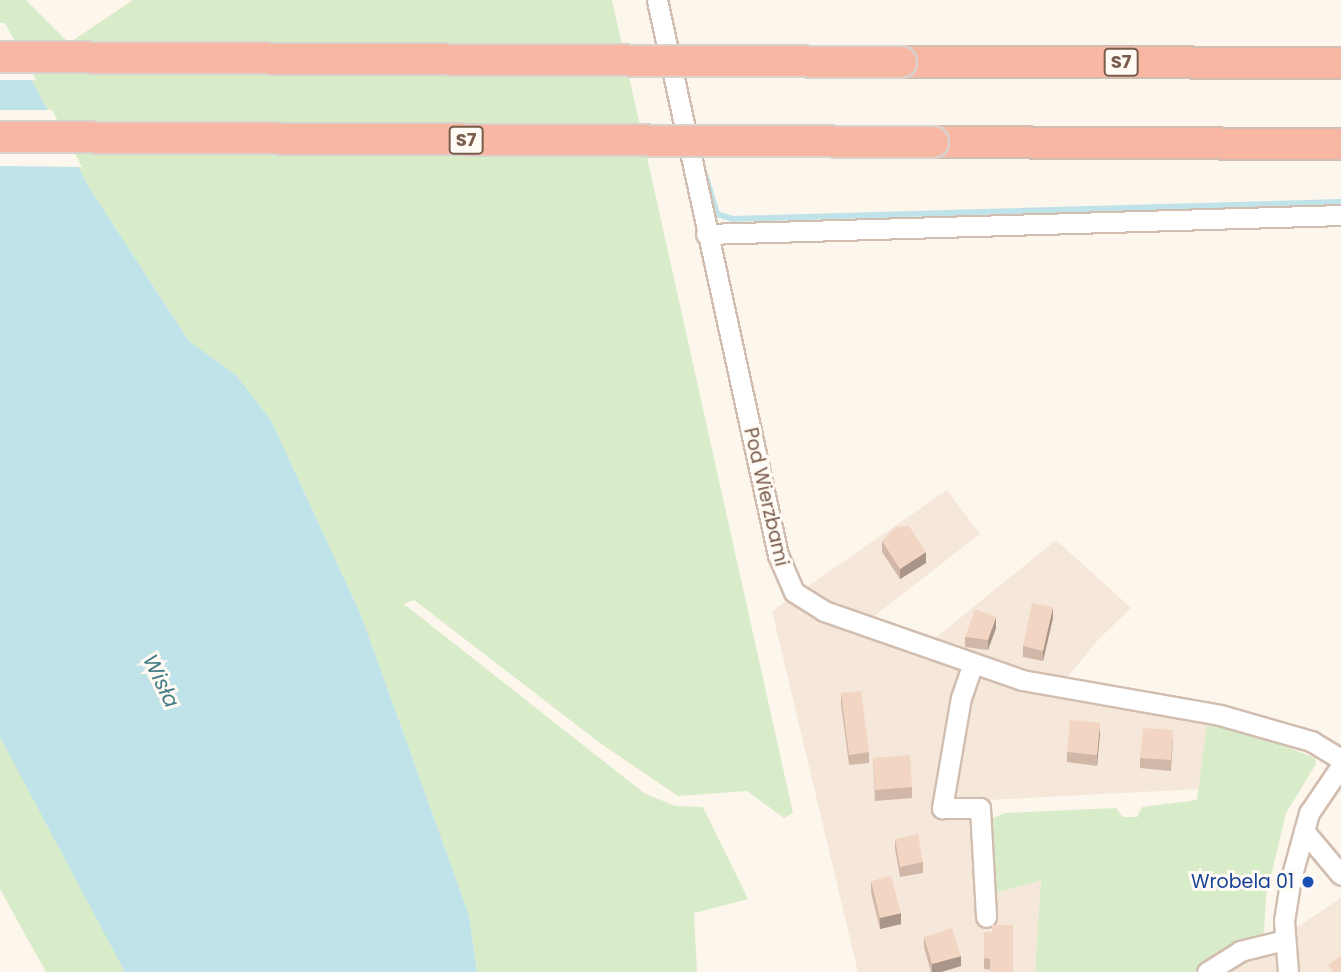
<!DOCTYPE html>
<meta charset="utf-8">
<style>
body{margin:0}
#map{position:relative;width:1341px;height:972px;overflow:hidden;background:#fdf6ec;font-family:Poppins,sans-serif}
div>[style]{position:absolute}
.residential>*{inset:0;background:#f5e8da}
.green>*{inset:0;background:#d8ecc9}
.water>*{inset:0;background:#bfe3e8}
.pier>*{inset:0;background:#fdf6ec}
.stream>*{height:6px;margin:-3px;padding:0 3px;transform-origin:3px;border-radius:3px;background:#bfe3e8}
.roads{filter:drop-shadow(2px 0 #d1beb0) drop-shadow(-2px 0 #d1beb0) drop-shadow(0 2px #d1beb0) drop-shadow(0 -2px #d1beb0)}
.minor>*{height:19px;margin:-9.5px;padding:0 9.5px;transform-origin:9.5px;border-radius:9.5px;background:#fff}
.highway>*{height:30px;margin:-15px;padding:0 15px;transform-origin:15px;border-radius:15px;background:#f7b7a3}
.bridges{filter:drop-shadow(2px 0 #dad1cd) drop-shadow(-2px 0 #dad1cd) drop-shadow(0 2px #dad1cd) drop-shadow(0 -2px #dad1cd)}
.highway-bridge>*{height:30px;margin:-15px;padding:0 15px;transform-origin:15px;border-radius:15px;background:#f7b7a3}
.wall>*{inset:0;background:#d1b7a8}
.shaded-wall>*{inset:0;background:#aa9588}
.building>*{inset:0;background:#f3d5c3}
.dots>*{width:19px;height:19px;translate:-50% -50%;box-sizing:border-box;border:4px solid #fffaf3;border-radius:50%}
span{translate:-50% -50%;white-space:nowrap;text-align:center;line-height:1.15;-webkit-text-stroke:6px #fffaf3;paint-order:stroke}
.shield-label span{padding:2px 5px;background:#fffaf3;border:2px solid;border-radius:5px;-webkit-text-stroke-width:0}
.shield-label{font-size:18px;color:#7a5c4d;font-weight:700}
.street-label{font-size:19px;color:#7a5c4d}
.transit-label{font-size:19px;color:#164399}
.right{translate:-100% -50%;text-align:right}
.water-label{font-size:21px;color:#437c86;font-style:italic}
</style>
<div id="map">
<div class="residential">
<i style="clip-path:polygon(947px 490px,980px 534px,869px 620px,934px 639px,1056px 540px,1131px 608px,1098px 640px,1052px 696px,1207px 722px,1200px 789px,968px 801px,975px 900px,1041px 879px,1035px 972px,858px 972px,772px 611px)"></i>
<i style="clip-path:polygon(1341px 898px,1341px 972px,1229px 972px)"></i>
</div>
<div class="green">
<i style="clip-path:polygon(0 0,26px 0,69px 43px,133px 0,612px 0,793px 813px,784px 818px,747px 791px,678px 796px,600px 743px,414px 600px,404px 604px,644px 793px,675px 806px,703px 807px,748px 899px,694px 913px,697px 972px,477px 972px,469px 915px,361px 615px,271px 420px,236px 375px,189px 341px,90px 189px,0 21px)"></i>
<i style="clip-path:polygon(1207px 722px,1235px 727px,1315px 758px,1316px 764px,1286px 813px,1266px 897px,1264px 933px,1194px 972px,1035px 972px,1041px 880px,993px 894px,989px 820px,1005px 813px,1116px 808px,1123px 817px,1137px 817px,1142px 807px,1197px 800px)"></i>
<i style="clip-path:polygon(0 737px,110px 939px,125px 972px,46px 972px,0 889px)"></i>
</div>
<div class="water">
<i style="clip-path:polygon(0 21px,90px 189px,189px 341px,236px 375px,271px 420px,361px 615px,469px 915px,477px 972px,125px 972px,0 737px)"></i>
</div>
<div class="pier">
<i style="clip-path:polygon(0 23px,5px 23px,36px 80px,0 80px)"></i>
<i style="clip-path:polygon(0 110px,52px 110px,82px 167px,0 166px)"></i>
</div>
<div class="stream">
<i style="left:705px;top:174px;width:42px;rotate:73.3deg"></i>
<i style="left:717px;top:214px;width:16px;rotate:18deg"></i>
<i style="left:732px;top:219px;width:609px;rotate:-1.6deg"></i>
</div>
<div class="roads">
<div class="minor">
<i style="left:657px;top:0;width:568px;rotate:77.7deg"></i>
<i style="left:778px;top:555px;width:40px;rotate:66.6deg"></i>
<i style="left:794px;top:592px;width:36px;rotate:32deg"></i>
<i style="left:824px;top:611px;width:210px;rotate:19.2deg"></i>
<i style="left:1022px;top:680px;width:201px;rotate:10deg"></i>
<i style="left:1220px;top:715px;width:95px;rotate:15.9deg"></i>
<i style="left:1311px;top:741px;width:35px;rotate:31deg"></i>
<i style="left:706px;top:234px;width:635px;rotate:-1.71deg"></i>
<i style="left:973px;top:663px;width:36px;rotate:109deg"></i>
<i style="left:961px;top:697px;width:113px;rotate:99.7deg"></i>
<i style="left:942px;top:808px;width:38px"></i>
<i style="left:980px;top:808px;width:109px;rotate:86.8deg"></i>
<i style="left:1304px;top:831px;width:57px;rotate:49.9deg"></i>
<i style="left:1207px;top:972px;width:39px;rotate:-32deg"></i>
<i style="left:1240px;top:951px;width:45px;rotate:-14deg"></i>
<i style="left:1288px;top:972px;width:51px;rotate:-94.5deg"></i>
<i style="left:1284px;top:921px;width:39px;rotate:-81deg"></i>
<i style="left:1290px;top:882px;width:72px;rotate:-74.6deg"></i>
<i style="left:1309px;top:813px;width:57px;rotate:-55.8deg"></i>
</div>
<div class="highway">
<i style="left:901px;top:62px;width:440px;rotate:0.1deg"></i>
<i style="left:933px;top:142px;width:408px;rotate:0.3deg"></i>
</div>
</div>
<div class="bridges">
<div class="highway-bridge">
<i style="left:0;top:57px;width:901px;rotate:0.32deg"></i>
<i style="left:0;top:137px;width:933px;rotate:0.31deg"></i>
</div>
</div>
<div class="wall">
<i style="clip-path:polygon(882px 541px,926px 563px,900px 579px,882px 552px)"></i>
<i style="clip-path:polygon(1053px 618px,1043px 661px,1023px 657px,1023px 646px)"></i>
<i style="clip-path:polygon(996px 628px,988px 650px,965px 647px,965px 637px)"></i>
<i style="clip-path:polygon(841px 693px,869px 752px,869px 763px,849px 765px,841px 704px)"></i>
<i style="clip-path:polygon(1100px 733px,1097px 766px,1067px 762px,1067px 752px)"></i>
<i style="clip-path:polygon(1173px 740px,1171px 771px,1140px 768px,1140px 758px)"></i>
<i style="clip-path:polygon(873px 758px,912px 787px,912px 798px,875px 801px)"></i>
<i style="clip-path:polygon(895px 839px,923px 862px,923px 873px,900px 877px,895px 849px)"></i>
<i style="clip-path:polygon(871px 881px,901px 924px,880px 929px,871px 892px)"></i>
<i style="clip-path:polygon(984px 932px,1013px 972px,984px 969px)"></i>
<i style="clip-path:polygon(924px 937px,961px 966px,941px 972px,931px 972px,924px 947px)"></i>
</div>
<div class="shaded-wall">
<i style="clip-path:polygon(926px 552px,926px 563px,900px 579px,900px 569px)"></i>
<i style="clip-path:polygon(1053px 607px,1053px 618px,1043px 661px,1043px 651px)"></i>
<i style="clip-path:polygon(996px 617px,996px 628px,988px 650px,988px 640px)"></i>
<i style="clip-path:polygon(1100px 723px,1100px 733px,1097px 766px,1097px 755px)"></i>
<i style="clip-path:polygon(901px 913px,901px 924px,880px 929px,880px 918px)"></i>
<i style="clip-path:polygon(961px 956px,961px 966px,941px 972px,932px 972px,932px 964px)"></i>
</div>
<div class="building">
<i style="clip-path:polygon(909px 526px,926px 552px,900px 569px,882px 541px,896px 527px)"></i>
<i style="clip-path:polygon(1032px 603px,1053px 607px,1043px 651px,1023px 646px)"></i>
<i style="clip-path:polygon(975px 609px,996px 617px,988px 640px,965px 637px)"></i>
<i style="clip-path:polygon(861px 691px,869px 752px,849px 755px,841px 693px)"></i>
<i style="clip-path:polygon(1070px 720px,1100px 723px,1097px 755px,1067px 752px)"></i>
<i style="clip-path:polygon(1143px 728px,1173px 730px,1171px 760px,1140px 758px)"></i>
<i style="clip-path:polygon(910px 755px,912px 787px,875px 790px,873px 758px)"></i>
<i style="clip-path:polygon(918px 834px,923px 862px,900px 867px,895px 839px)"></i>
<i style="clip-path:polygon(891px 876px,901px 913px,880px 918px,871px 881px)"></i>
<i style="clip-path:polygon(992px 925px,1013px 925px,1013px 972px,990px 972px,990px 959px,984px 958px,984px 932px,992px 932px)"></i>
<i style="clip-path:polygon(952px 928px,961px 956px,932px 964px,924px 937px)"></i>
<i style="clip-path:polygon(1341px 956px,1341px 972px,1333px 972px,1328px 965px)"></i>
</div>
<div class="dots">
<i style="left:1308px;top:882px;background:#1a4fb4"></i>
</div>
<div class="shield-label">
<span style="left:1121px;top:62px">S7</span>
<span style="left:466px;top:140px">S7</span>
</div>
<div class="street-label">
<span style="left:766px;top:497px;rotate:77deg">Pod Wierzbami</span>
</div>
<div class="transit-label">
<span class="right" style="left:1294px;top:882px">Wrobela 01</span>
</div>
<div class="water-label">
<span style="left:161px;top:681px;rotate:64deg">Wisła</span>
</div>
</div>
